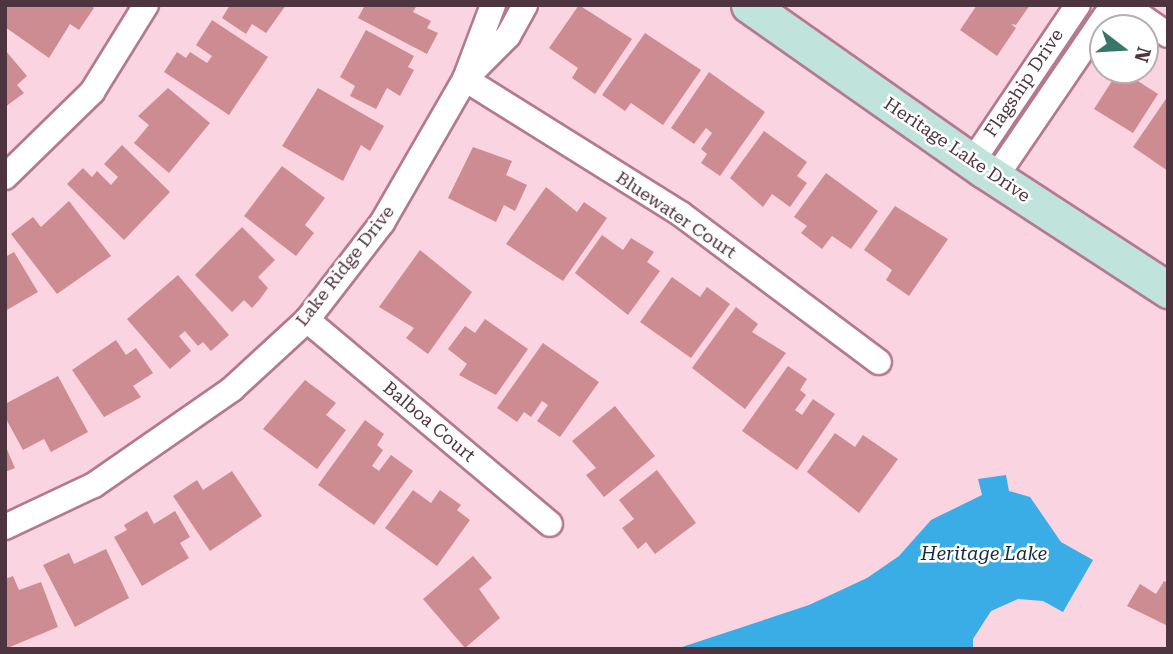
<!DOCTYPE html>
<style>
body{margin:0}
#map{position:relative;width:1173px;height:654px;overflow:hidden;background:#fbd4e1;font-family:"Roboto Serif",serif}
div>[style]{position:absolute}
.water>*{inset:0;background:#3aade6}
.building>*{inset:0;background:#cd8c91}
.roads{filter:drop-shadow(2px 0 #b47990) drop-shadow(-2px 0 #b47990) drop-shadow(0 2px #b47990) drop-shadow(0 -2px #b47990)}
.street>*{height:24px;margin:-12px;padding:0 12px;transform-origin:12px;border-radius:12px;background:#fff}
.secondary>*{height:35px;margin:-17.5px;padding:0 17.5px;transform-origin:17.5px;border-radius:17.5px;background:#c0e3dc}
span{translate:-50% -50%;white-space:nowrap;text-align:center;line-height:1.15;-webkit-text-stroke:5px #fff;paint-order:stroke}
.street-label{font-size:18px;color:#4e343e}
.water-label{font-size:19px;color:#162e3c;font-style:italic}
.frame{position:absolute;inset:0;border:7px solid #4e343e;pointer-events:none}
.north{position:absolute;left:1089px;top:14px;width:70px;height:70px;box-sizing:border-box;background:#fff;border:2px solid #b8aeb2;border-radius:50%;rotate:107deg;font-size:19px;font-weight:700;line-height:28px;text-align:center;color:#4e343e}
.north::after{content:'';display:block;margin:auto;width:24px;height:32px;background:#367767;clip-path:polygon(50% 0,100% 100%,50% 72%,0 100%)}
</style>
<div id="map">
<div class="water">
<i style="clip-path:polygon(1006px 475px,1009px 491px,1030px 497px,1061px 542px,1093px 560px,1063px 612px,1043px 601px,1018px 599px,991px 611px,973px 639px,973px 649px,676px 649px,809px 605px,867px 578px,899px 556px,931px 520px,982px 495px,978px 479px)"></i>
</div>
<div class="building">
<i style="clip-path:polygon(5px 5px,90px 5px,94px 8px,79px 30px,70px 24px,49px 58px,5px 27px)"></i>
<i style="clip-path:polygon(230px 5px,286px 5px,266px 33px,252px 24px,246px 34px,222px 18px)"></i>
<i style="clip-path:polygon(365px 5px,417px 5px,413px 12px,431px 21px,427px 28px,438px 33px,427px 54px,358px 18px)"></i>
<i style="clip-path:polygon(579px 5px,632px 39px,595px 94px,572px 78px,578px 68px,549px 48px)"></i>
<i style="clip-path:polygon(977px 5px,1030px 5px,1016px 25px,1011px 24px,1016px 28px,997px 56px,960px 30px)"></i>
<i style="clip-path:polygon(212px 20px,268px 57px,229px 115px,164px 72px,177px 52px,186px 58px,190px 52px,207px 63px,212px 56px,196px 45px)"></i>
<i style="clip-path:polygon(366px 30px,414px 56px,408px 67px,414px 70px,400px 96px,387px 88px,376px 109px,350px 96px,355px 86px,340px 77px)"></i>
<i style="clip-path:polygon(645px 33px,701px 70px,663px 125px,631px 103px,625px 111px,602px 95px)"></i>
<i style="clip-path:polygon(5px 50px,27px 76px,17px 85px,24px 93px,5px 107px)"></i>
<i style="clip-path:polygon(1119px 70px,1130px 70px,1130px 76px,1158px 94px,1133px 133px,1094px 109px)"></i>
<i style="clip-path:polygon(709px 72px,765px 112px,720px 176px,701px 163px,707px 154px,701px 149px,712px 133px,706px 128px,694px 144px,671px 128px)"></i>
<i style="clip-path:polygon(168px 88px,210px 123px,169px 173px,134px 143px,149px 125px,138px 116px)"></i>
<i style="clip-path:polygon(318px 88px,384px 126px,370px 151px,361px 145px,343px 181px,282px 146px)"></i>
<i style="clip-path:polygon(1168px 96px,1168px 171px,1133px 147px)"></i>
<i style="clip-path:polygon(764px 131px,807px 162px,797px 176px,807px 183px,790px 207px,772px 194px,763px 207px,730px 178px)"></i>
<i style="clip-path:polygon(122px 145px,170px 192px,124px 240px,67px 184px,83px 168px,92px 177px,97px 171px,111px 185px,118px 177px,104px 164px)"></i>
<i style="clip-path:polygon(473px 147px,512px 161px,506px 175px,527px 185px,515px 211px,504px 205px,496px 222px,448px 198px)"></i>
<i style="clip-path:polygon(282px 166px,325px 198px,305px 225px,314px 233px,296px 256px,244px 216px)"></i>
<i style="clip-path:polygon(826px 173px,878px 211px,851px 249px,832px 236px,822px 249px,801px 233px,807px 226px,794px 217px)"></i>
<i style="clip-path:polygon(546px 187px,577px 212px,584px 202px,607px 218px,563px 281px,506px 244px)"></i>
<i style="clip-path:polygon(69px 201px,111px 256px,57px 294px,11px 234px,33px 217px,41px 227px)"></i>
<i style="clip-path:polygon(895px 206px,948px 239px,909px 296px,886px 280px,892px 270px,864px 250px)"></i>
<i style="clip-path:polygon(242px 227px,275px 260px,258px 277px,268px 288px,260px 299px,252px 308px,244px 300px,232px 312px,195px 275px)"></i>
<i style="clip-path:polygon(602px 235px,623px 250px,631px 238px,654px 252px,647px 262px,660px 271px,628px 315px,575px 273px)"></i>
<i style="clip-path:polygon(420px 250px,472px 292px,428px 354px,406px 338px,414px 328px,379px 307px)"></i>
<i style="clip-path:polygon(14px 252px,38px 292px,5px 311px,5px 257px)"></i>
<i style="clip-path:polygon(178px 275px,229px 335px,211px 351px,203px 342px,198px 346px,185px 331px,179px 336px,191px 351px,170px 369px,127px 319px)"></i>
<i style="clip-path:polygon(672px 277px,700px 297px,707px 287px,730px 304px,691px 358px,640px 322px)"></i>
<i style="clip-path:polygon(736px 307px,758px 324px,752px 332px,786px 353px,745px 409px,692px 368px)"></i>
<i style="clip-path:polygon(485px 319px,528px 349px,496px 395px,459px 375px,467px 364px,448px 349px,465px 326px,475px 333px)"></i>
<i style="clip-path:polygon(116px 340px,126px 355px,136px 348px,153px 373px,133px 386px,141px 397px,104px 417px,72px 370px)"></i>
<i style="clip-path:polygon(543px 343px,599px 382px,560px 437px,537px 421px,548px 405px,542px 401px,531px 417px,524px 412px,517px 422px,497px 408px)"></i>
<i style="clip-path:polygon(788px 366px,807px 379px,800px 390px,806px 395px,795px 410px,802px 415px,813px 399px,835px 414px,797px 470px,742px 431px)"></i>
<i style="clip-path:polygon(58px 376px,88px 432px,51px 452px,44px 439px,23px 450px,5px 417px,5px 404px)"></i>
<i style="clip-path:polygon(305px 380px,336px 403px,326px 415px,346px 430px,317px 469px,263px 429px)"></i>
<i style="clip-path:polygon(615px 406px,655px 456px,604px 497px,586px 475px,596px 468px,572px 441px)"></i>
<i style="clip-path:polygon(365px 420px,384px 434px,377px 445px,383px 450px,372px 466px,379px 471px,391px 455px,413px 471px,374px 525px,318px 485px)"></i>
<i style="clip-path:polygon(835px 433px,855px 447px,863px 435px,898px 459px,859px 513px,807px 472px)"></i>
<i style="clip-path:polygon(5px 445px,15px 468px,5px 472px)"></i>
<i style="clip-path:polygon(657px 470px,696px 523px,655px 554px,646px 542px,638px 549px,622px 528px,634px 519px,619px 500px)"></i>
<i style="clip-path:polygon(232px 471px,262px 516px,210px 551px,173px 496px,197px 480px,203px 490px)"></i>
<i style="clip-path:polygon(413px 490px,431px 503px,440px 490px,461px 505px,457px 510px,470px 520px,437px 566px,385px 528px)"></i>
<i style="clip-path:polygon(147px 511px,154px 524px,175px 511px,190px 537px,180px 543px,189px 558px,142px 586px,114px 537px,127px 530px,124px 525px)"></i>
<i style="clip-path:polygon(106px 549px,129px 598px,75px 627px,43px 565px,69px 553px,74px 564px)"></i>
<i style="clip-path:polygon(473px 556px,492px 578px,479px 589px,500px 618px,465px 648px,423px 599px)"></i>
<i style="clip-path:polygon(13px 576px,19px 590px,41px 582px,58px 627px,5px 649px,5px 579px)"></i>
<i style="clip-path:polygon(1164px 581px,1168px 583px,1168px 626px,1127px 606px,1140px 584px,1156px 594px)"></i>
</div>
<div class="roads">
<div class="street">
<i style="left:493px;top:5px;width:79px;rotate:110.7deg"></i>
<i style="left:465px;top:79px;width:61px;rotate:-45deg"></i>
<i style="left:508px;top:36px;width:35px;rotate:-61deg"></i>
<i style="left:1125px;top:5px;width:52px;rotate:34.9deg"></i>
<i style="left:972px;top:162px;width:189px;rotate:-56deg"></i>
<i style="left:5px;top:177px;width:122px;rotate:-44.3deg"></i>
<i style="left:92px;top:92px;width:102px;rotate:-58.2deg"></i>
<i style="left:995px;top:178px;width:209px;rotate:-55.7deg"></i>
<i style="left:307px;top:320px;width:317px;rotate:40deg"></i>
<i style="left:5px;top:527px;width:98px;rotate:-25.3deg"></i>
<i style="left:94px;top:485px;width:168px;rotate:-34.8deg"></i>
<i style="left:232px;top:389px;width:102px;rotate:-42.6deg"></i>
<i style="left:307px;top:320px;width:123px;rotate:-52.3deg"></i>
<i style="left:382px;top:223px;width:166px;rotate:-60deg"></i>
<i style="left:465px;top:79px;width:255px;rotate:32deg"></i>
<i style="left:681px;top:214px;width:247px;rotate:36.8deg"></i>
</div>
<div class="secondary">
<i style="left:749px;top:5px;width:287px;rotate:35.1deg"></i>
<i style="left:984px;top:170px;width:220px;rotate:33.1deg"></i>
</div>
</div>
<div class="street-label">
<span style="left:1024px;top:83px;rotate:-56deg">Flagship Drive</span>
<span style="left:957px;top:150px;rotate:34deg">Heritage Lake Drive</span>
<span style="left:676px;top:215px;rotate:34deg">Bluewater Court</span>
<span style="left:345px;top:266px;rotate:-52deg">Lake Ridge Drive</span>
<span style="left:429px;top:422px;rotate:40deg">Balboa Court</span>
</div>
<div class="water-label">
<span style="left:984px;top:554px">Heritage Lake</span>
</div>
<div class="frame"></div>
<div class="north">N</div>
</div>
